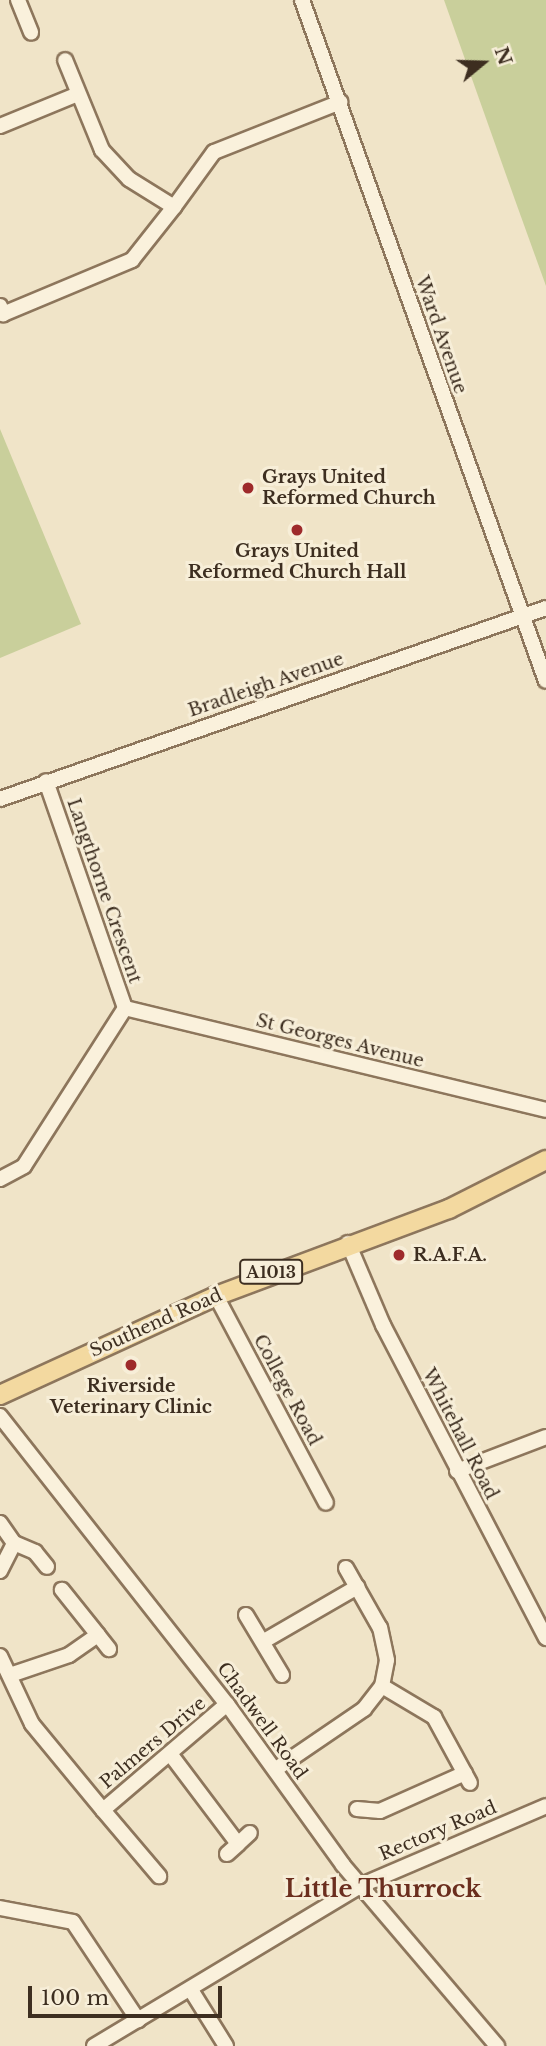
<!DOCTYPE html>
<style>
body{margin:0}
#map{position:relative;width:546px;height:2046px;overflow:hidden;background:#f0e4c8;font-family:"Libre Baskerville",serif}
div>[style]{position:absolute}
.green>*{inset:0;background:#c9cf9b}
.roads{filter:drop-shadow(2px 0 #8d765c) drop-shadow(-2px 0 #8d765c) drop-shadow(0 2px #8d765c) drop-shadow(0 -2px #8d765c)}
.minor>*{height:14px;margin:-7px;padding:0 7px;transform-origin:7px;border-radius:7px;background:#faf1dc}
.major>*{height:18px;margin:-9px;padding:0 9px;transform-origin:9px;border-radius:9px;background:#f3d9a0}
.dots>*{width:19px;height:19px;translate:-50% -50%;box-sizing:border-box;border:4px solid #f7eed8;border-radius:50%}
span{translate:-50% -50%;white-space:nowrap;text-align:center;line-height:1.15;-webkit-text-stroke:6px #f7eed8;paint-order:stroke}
.shield-label span{padding:2px 5px;background:#f7eed8;border:2px solid;border-radius:5px;-webkit-text-stroke-width:0}
.shield-label{font-size:16px;color:#3d2e20;font-weight:700}
.street-label{font-size:18px;color:#3d2e20}
.poi-label{font-size:18px;color:#3d2e20;font-weight:700}
.left{translate:0 -50%;text-align:left}
.district-label{font-size:24px;color:#6b2e1e;font-weight:700}
.north{position:absolute;left:448px;top:28px;width:70px;height:70px;-webkit-text-stroke:5px #f7eed8;paint-order:stroke;rotate:71deg;font-size:19px;font-weight:700;line-height:28px;text-align:center;color:#3d2e20}
.north::after{content:'';display:block;margin:auto;width:24px;height:32px;background:#3d2e20;clip-path:polygon(50% 0,100% 100%,50% 72%,0 100%)}
.scale{position:absolute;left:28px;top:1986px;width:194px;height:32px;box-sizing:border-box;border:4px solid #3d2e20;border-top:0;padding-left:9px;font-size:21px;line-height:24px;white-space:nowrap;color:#3d2e20;-webkit-text-stroke:5px #f7eed8;paint-order:stroke}
</style>
<div id="map">
<div class="green">
<i style="clip-path:polygon(444px 0,546px 0,546px 286px,515px 200px)"></i>
<i style="clip-path:polygon(0 429px,81px 624px,0 658px)"></i>
</div>
<div class="roads">
<div class="minor">
<i style="left:18px;top:0;width:35px;rotate:68deg"></i>
<i style="left:302px;top:0;width:723px;rotate:70.29deg"></i>
<i style="left:0;top:126px;width:84px;rotate:-22.3deg"></i>
<i style="left:174px;top:207px;width:68px;rotate:-54deg"></i>
<i style="left:214px;top:152px;width:136px;rotate:-21.6deg"></i>
<i style="left:0;top:306px;width:9px;rotate:69deg"></i>
<i style="left:3px;top:314px;width:140px;rotate:-22.7deg"></i>
<i style="left:132px;top:260px;width:68px;rotate:-51.6deg"></i>
<i style="left:174px;top:207px;width:53px;rotate:-148.1deg"></i>
<i style="left:129px;top:179px;width:40px;rotate:-133deg"></i>
<i style="left:102px;top:150px;width:97px;rotate:-112.3deg"></i>
<i style="left:0;top:799px;width:578px;rotate:-19.28deg"></i>
<i style="left:125px;top:1008px;width:433px;rotate:13.6deg"></i>
<i style="left:0;top:1179px;width:27px;rotate:-28deg"></i>
<i style="left:24px;top:1166px;width:188px;rotate:-57.4deg"></i>
<i style="left:125px;top:1008px;width:240px;rotate:-109.2deg"></i>
<i style="left:348px;top:1243px;width:89px;rotate:66.9deg"></i>
<i style="left:383px;top:1325px;width:353px;rotate:62.5deg"></i>
<i style="left:216px;top:1296px;width:234px;rotate:62deg"></i>
<i style="left:0;top:1416px;width:367px;rotate:51.8deg"></i>
<i style="left:227px;top:1704px;width:198px;rotate:54.2deg"></i>
<i style="left:343px;top:1865px;width:238px;rotate:49.6deg"></i>
<i style="left:457px;top:1471px;width:95px;rotate:-20.9deg"></i>
<i style="left:0;top:1523px;width:24px;rotate:55deg"></i>
<i style="left:14px;top:1543px;width:23px;rotate:23deg"></i>
<i style="left:35px;top:1552px;width:19px;rotate:51deg"></i>
<i style="left:0;top:1571px;width:31px;rotate:-63deg"></i>
<i style="left:246px;top:1615px;width:70px;rotate:59deg"></i>
<i style="left:98px;top:1635px;width:18px;rotate:52deg"></i>
<i style="left:264px;top:1641px;width:108px;rotate:-30.1deg"></i>
<i style="left:0;top:1656px;width:75px;rotate:64.8deg"></i>
<i style="left:32px;top:1724px;width:112px;rotate:50.5deg"></i>
<i style="left:103px;top:1810px;width:163px;rotate:-40.5deg"></i>
<i style="left:13px;top:1674px;width:59px;rotate:-18.7deg"></i>
<i style="left:69px;top:1655px;width:35px;rotate:-35deg"></i>
<i style="left:98px;top:1635px;width:58px;rotate:-128.7deg"></i>
<i style="left:382px;top:1686px;width:61px;rotate:30.8deg"></i>
<i style="left:434px;top:1717px;width:75px;rotate:61.4deg"></i>
<i style="left:171px;top:1755px;width:111px;rotate:53deg"></i>
<i style="left:238px;top:1844px;width:16px;rotate:-43deg"></i>
<i style="left:276px;top:1769px;width:107px;rotate:-34.3deg"></i>
<i style="left:364px;top:1709px;width:29px;rotate:-52deg"></i>
<i style="left:382px;top:1686px;width:26px;rotate:-79deg"></i>
<i style="left:387px;top:1660px;width:33px;rotate:-102deg"></i>
<i style="left:380px;top:1628px;width:69px;rotate:-119.5deg"></i>
<i style="left:357px;top:1809px;width:23px;rotate:5deg"></i>
<i style="left:380px;top:1811px;width:93px;rotate:-24.1deg"></i>
<i style="left:103px;top:1810px;width:87px;rotate:49.7deg"></i>
<i style="left:227px;top:1854px;width:15px;rotate:-42deg"></i>
<i style="left:0;top:1908px;width:74px;rotate:10.9deg"></i>
<i style="left:73px;top:1922px;width:118px;rotate:56.4deg"></i>
<i style="left:191px;top:1990px;width:66px;rotate:58deg"></i>
<i style="left:94px;top:2046px;width:313px;rotate:-31deg"></i>
<i style="left:362px;top:1885px;width:200px;rotate:-23.2deg"></i>
</div>
<div class="major">
<i style="left:0;top:1395px;width:238px;rotate:-24.6deg"></i>
<i style="left:216px;top:1296px;width:249px;rotate:-20.5deg"></i>
<i style="left:449px;top:1209px;width:109px;rotate:-26.8deg"></i>
</div>
</div>
<div class="dots">
<i style="left:248px;top:488px;background:#9e2a2b"></i>
<i style="left:297px;top:530px;background:#9e2a2b"></i>
<i style="left:399px;top:1255px;background:#9e2a2b"></i>
<i style="left:131px;top:1365px;background:#9e2a2b"></i>
</div>
<div class="shield-label">
<span style="left:271px;top:1272px">A1013</span>
</div>
<div class="street-label">
<span style="left:441px;top:335px;rotate:71deg">Ward Avenue</span>
<span style="left:266px;top:685px;rotate:-19deg">Bradleigh Avenue</span>
<span style="left:104px;top:891px;rotate:71deg">Langthorne Crescent</span>
<span style="left:340px;top:1041px;rotate:14deg">St Georges Avenue</span>
<span style="left:156px;top:1323px;rotate:-24deg">Southend Road</span>
<span style="left:287px;top:1390px;rotate:62deg">College Road</span>
<span style="left:460px;top:1434px;rotate:63deg">Whitehall Road</span>
<span style="left:262px;top:1721px;rotate:54deg">Chadwell Road</span>
<span style="left:153px;top:1743px;rotate:-40deg">Palmers Drive</span>
<span style="left:438px;top:1831px;rotate:-23deg">Rectory Road</span>
</div>
<div class="poi-label">
<span class="left" style="left:262px;top:488px">Grays United<br>Reformed Church</span>
<span style="left:297px;top:562px">Grays United<br>Reformed Church Hall</span>
<span class="left" style="left:413px;top:1255px">R.A.F.A.</span>
<span style="left:131px;top:1397px">Riverside<br>Veterinary Clinic</span>
</div>
<div class="district-label">
<span style="left:383px;top:1889px">Little Thurrock</span>
</div>
<div class="north">N</div>
<div class="scale">100 m</div>
</div>
